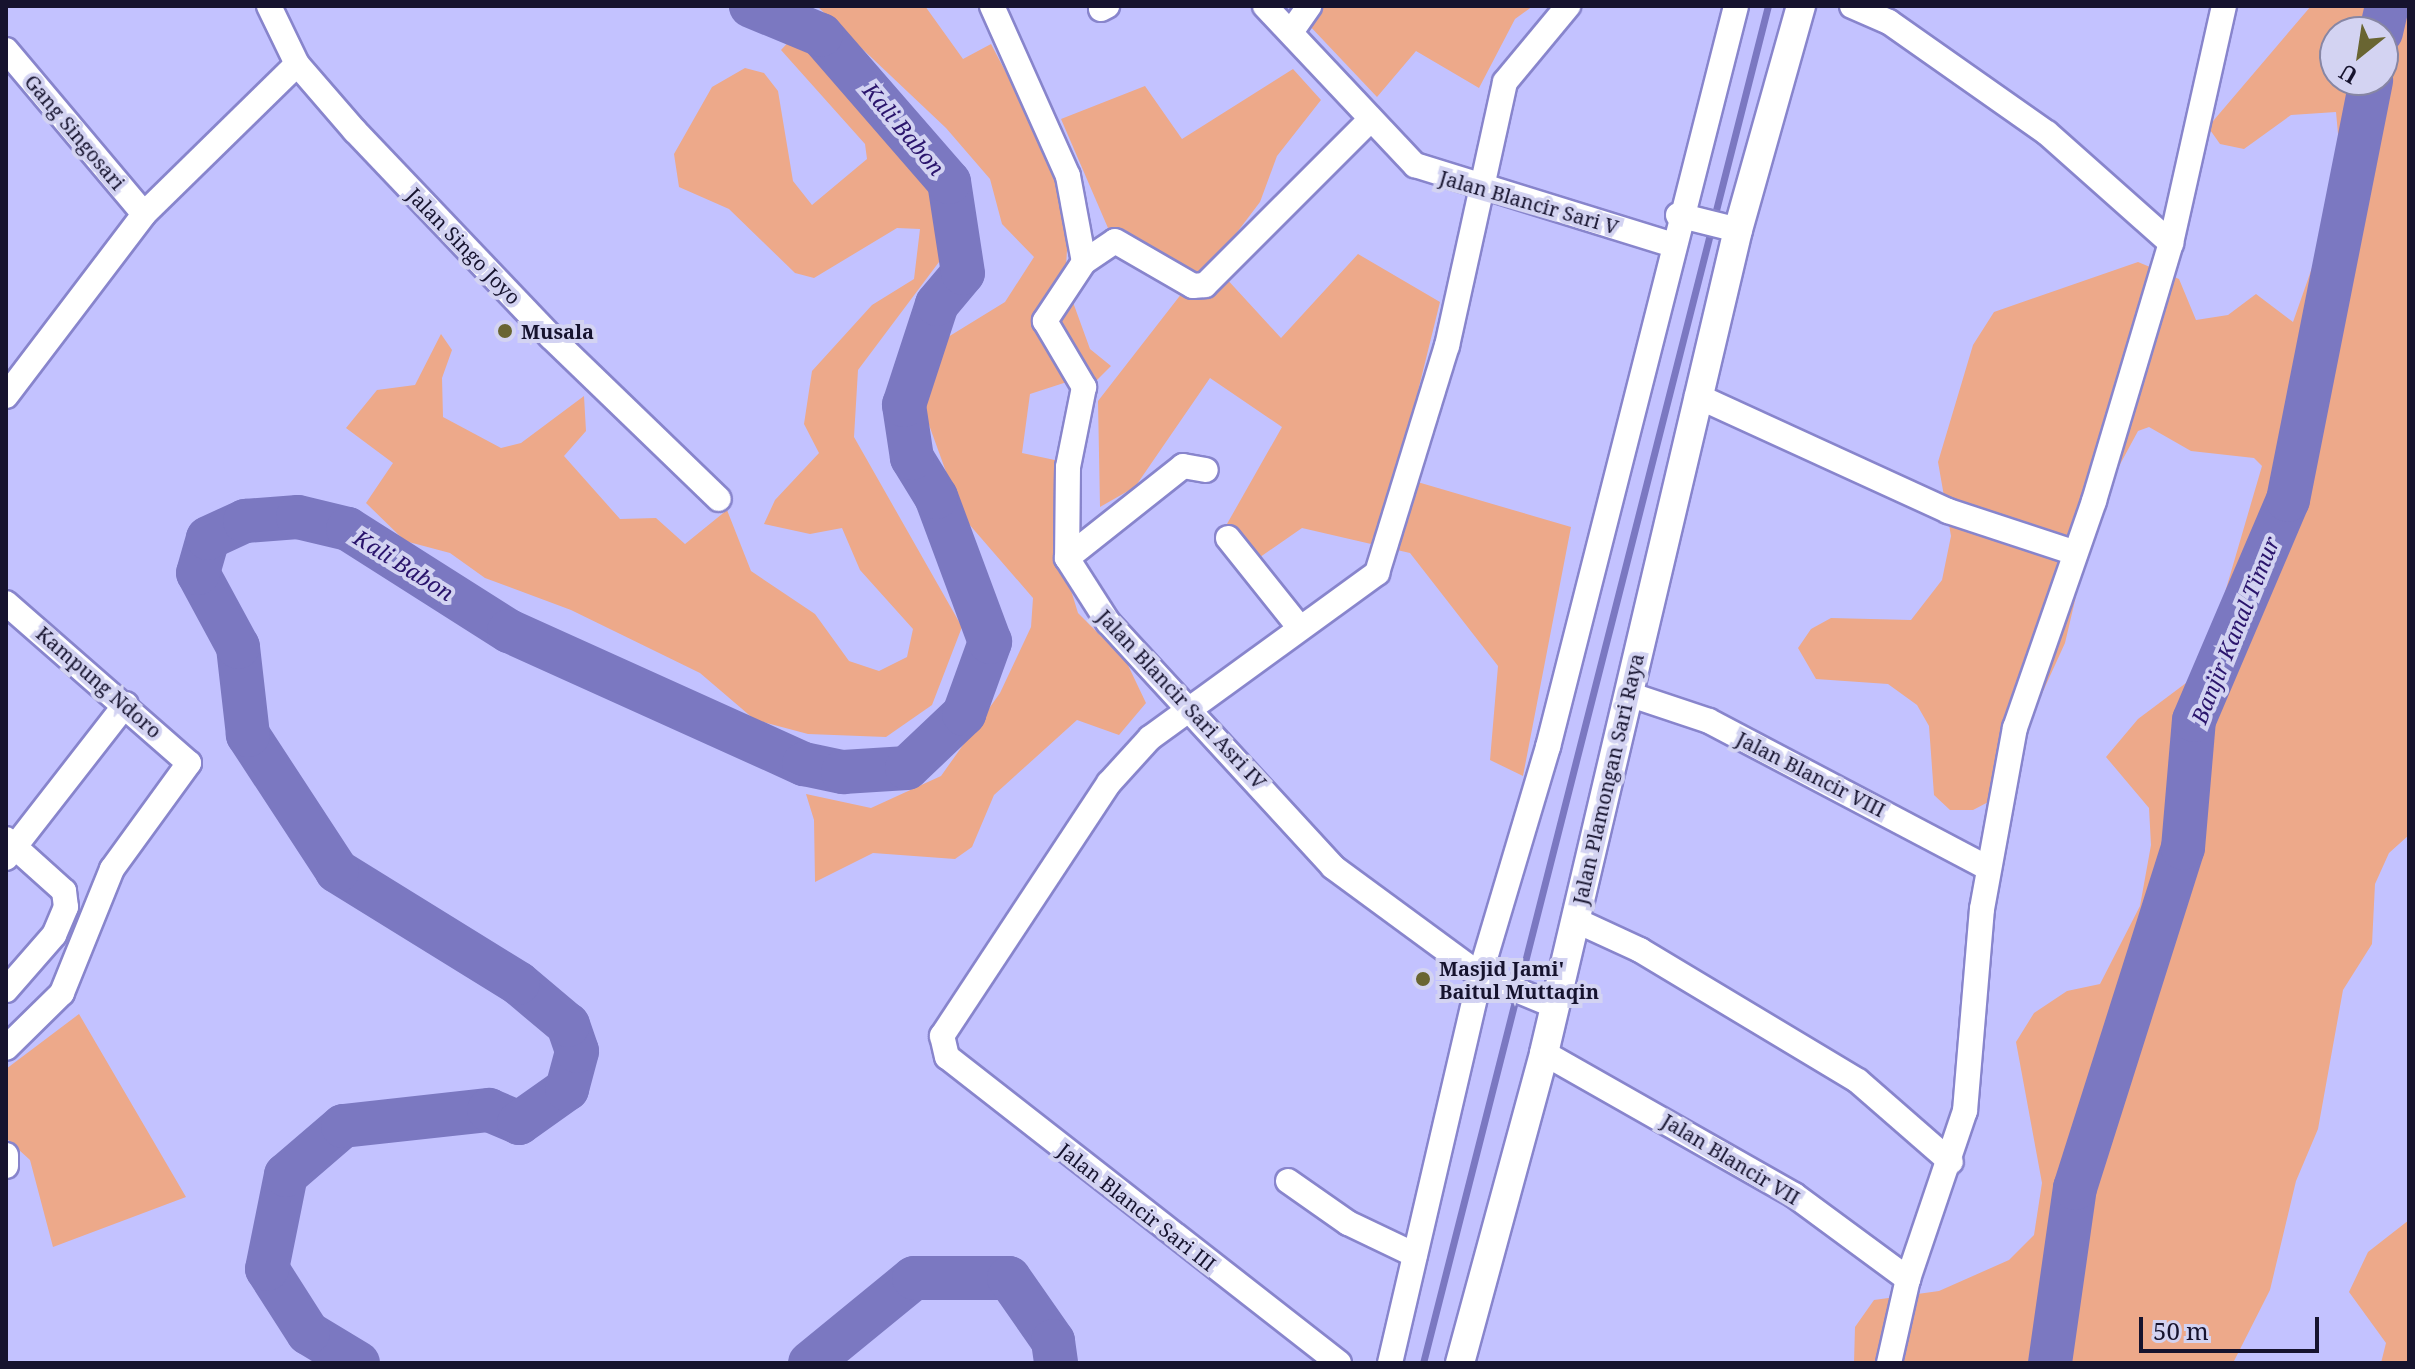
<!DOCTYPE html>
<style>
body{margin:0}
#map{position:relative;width:2415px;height:1369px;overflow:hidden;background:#c3c2ff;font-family:"Noto Serif",serif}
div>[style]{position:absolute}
.green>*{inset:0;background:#eda98a}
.stream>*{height:7px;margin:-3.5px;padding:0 3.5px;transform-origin:3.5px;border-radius:3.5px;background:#7b78c1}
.river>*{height:44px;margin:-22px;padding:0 22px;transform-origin:22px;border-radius:22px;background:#7b78c1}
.roads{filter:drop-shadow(2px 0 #8885cc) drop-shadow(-2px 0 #8885cc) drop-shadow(0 2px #8885cc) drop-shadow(0 -2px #8885cc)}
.minor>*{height:24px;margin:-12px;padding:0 12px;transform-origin:12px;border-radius:12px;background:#fff}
.tertiary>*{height:28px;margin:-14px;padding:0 14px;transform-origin:14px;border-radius:14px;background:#fff}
.dots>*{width:22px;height:22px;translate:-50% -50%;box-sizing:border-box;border:4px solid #d3d3f2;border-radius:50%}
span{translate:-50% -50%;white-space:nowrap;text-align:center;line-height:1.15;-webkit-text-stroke:8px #d3d3f2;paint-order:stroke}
.street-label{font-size:20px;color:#16132e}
.poi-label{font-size:20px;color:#16132e;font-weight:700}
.left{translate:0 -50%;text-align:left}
.water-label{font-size:22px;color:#2a146c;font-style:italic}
.frame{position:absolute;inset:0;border:8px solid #16132e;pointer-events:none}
.north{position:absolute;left:2319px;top:16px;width:80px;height:80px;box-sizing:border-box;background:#d3d3f2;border:2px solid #8786a4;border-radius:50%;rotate:210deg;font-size:22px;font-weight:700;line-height:32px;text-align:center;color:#16132e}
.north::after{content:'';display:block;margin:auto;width:28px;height:36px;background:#696532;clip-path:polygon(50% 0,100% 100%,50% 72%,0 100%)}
.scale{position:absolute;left:2139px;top:1317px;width:180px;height:36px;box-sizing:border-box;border:4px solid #16132e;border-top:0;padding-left:10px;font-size:24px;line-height:28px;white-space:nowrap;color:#16132e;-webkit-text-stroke:6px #d3d3f2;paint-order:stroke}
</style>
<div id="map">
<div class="green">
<i style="clip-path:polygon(817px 6px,925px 6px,963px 59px,991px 44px,1058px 172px,1069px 218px,1066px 266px,1033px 319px,1070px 381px,1030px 394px,1022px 453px,1078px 465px,1066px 574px,1078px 613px,1126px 661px,1146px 703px,1119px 735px,1077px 720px,994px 795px,972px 847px,955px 859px,873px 853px,815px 882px,814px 820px,806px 794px,871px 808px,941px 776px,1000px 693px,1031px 627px,1033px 598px,962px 516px,924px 411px,935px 345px,1005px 302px,1034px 257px,1002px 224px,990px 179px,946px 128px)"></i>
<i style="clip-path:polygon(1320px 6px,1533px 6px,1515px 19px,1479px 88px,1416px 51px,1377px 97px,1307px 23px)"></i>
<i style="clip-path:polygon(evenodd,2311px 6px,2409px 6px,2409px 835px,2389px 853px,2375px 884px,2372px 944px,2343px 990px,2318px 1129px,2296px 1181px,2270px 1290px,2233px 1363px,1854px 1363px,1855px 1327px,1874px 1300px,1939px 1291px,2009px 1260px,2034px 1235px,2042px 1183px,2016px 1042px,2034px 1013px,2067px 991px,2100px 984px,2140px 906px,2151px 845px,2149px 808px,2106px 757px,2138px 719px,2202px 671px,2262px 466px,2254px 458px,2191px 451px,2149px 427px,2138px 431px,2097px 507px,2065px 643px,1994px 799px,1973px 810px,1950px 810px,1934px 795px,1929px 726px,1917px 705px,1888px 684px,1816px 679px,1798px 648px,1811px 629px,1831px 618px,1911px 620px,1942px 580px,1951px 536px,1938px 462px,1973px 345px,1994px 312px,2138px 262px,2179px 279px,2196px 320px,2228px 315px,2256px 294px,2293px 322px,2333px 208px,2341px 166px,2336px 112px,2291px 115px,2244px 149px,2220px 144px,2208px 127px,2311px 6px,2335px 32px,2383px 32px,2383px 80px,2335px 80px,2335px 32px)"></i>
<i style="clip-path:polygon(795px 35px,950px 200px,951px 246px,858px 370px,854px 437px,962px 627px,932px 705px,886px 737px,808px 734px,755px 720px,700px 673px,571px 610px,485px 578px,450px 553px,405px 541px,366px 503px,393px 463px,346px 428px,377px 390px,415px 385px,441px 334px,452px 350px,442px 378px,443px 417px,501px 448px,521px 443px,584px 396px,586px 431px,564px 456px,620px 519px,656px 518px,685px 544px,727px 510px,751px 571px,815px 614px,849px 661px,879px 671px,907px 657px,913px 629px,860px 570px,842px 528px,810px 534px,764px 524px,775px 500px,819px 453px,804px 424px,812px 371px,872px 305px,914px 279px,920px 229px,897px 228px,814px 278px,795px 273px,729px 209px,679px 187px,674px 154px,712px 87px,745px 68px,764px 73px,778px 91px,793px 181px,812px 205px,867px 159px,865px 144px,781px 50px)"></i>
<i style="clip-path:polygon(1293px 69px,1321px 100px,1277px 156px,1260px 202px,1213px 264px,1281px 338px,1358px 254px,1440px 302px,1397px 476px,1571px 527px,1523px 776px,1490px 760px,1498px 666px,1410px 553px,1302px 528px,1253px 562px,1219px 538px,1282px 427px,1210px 378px,1135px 487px,1100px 507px,1098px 401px,1182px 293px,1111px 235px,1061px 119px,1145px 86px,1182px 139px)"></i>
<i style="clip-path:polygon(1084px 266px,1092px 273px,1070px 294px,1090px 349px,1111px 366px,1095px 382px,1044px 320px)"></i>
<i style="clip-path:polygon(79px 1014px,186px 1197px,53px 1247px,30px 1160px,6px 1138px,6px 1069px)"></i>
<i style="clip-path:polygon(2409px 1220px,2409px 1363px,2381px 1363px,2386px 1343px,2349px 1292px,2368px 1252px)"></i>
</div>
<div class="stream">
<i style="left:1423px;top:1363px;width:1400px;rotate:-75.74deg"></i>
</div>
<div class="river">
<i style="left:2381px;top:32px;width:27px;rotate:-77deg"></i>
<i style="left:358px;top:1363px;width:58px;rotate:-149deg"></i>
<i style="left:308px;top:1333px;width:76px;rotate:-122.6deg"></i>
<i style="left:267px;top:1269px;width:96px;rotate:-78.6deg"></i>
<i style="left:286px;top:1175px;width:75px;rotate:-40.7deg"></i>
<i style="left:343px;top:1126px;width:147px;rotate:-6.3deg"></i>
<i style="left:489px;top:1110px;width:33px;rotate:23deg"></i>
<i style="left:519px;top:1123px;width:59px;rotate:-35.3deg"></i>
<i style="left:567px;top:1089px;width:39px;rotate:-75deg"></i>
<i style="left:577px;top:1051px;width:28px;rotate:-109deg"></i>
<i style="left:568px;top:1025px;width:65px;rotate:-140deg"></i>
<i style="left:518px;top:983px;width:213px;rotate:-148.3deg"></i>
<i style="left:337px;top:871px;width:163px;rotate:-123.2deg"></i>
<i style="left:248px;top:735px;width:89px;rotate:-96.5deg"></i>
<i style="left:238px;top:647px;width:84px;rotate:-118.4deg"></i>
<i style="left:198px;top:573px;width:36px;rotate:-74deg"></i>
<i style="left:208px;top:538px;width:41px;rotate:-24.7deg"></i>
<i style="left:245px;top:521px;width:53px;rotate:-4.3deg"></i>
<i style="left:298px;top:517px;width:51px;rotate:13.5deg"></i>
<i style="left:348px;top:529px;width:191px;rotate:32.4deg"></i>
<i style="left:509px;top:631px;width:324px;rotate:24.3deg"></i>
<i style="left:804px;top:764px;width:40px;rotate:12deg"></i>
<i style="left:843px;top:772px;width:64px;rotate:-3.6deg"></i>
<i style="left:907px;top:768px;width:79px;rotate:-43.5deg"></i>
<i style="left:964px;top:714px;width:77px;rotate:-70.1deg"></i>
<i style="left:990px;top:642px;width:155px;rotate:-110.4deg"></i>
<i style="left:936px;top:497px;width:46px;rotate:-121.6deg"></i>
<i style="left:912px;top:458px;width:54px;rotate:-98.6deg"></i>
<i style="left:904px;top:405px;width:106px;rotate:-71.9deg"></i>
<i style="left:937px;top:304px;width:40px;rotate:-50deg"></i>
<i style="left:963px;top:273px;width:92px;rotate:-98.7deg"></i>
<i style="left:949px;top:182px;width:195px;rotate:-131deg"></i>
<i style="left:821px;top:35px;width:76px;rotate:-157.5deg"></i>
<i style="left:810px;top:1363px;width:134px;rotate:-39.3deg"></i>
<i style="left:914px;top:1278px;width:95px"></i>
<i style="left:1009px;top:1278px;width:77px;rotate:55.1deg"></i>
<i style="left:1053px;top:1341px;width:22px;rotate:82deg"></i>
<i style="left:2050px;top:1363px;width:177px;rotate:-81.9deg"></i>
<i style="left:2075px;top:1188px;width:357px;rotate:-72.4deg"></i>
<i style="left:2183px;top:848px;width:128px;rotate:-85.1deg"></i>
<i style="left:2194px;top:720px;width:239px;rotate:-66.9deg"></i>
<i style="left:2288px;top:500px;width:428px;rotate:-78.8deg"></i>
</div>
<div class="roads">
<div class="minor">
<i style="left:269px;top:6px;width:64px;rotate:64.2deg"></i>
<i style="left:297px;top:64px;width:89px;rotate:49.1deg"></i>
<i style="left:355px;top:131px;width:284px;rotate:46.4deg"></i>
<i style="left:551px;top:337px;width:233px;rotate:44deg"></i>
<i style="left:992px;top:6px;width:186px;rotate:65.9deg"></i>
<i style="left:1068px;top:176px;width:87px;rotate:79.5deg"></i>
<i style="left:1084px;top:262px;width:71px;rotate:123.5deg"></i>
<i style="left:1045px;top:321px;width:77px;rotate:59.4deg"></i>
<i style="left:1084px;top:387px;width:82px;rotate:101.3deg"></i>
<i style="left:1068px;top:467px;width:91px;rotate:90.6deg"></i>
<i style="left:1067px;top:558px;width:76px;rotate:57.4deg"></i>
<i style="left:1108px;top:622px;width:333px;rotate:47.4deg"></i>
<i style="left:1333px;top:867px;width:182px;rotate:36.3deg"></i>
<i style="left:1480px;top:975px;width:81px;rotate:22.5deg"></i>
<i style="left:1265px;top:6px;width:219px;rotate:46.7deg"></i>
<i style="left:1415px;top:165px;width:267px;rotate:17.2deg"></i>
<i style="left:1852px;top:6px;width:40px;rotate:23.4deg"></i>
<i style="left:1889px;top:22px;width:193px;rotate:35.1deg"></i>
<i style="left:2047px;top:133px;width:166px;rotate:41.6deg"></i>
<i style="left:2171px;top:243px;width:243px;rotate:-77.4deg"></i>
<i style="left:1101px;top:9px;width:7px;rotate:-27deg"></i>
<i style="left:1291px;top:32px;width:32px;rotate:-55deg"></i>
<i style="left:6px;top:50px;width:214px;rotate:49.9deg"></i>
<i style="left:1678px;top:215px;width:62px;rotate:14deg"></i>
<i style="left:1084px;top:262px;width:37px;rotate:-34deg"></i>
<i style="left:1115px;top:241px;width:90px;rotate:30deg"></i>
<i style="left:1193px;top:286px;width:12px;rotate:-5deg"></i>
<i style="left:1205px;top:285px;width:232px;rotate:-45deg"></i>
<i style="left:6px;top:396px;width:228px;rotate:-52.8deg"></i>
<i style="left:144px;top:214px;width:214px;rotate:-44.4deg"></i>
<i style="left:1697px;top:396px;width:276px;rotate:24.6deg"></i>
<i style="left:1948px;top:511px;width:132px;rotate:18.2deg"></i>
<i style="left:1228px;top:538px;width:114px;rotate:51.4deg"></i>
<i style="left:1067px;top:558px;width:148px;rotate:-38.4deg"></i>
<i style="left:1183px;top:466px;width:23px;rotate:10deg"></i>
<i style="left:6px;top:603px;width:243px;rotate:41.2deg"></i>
<i style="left:189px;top:763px;width:131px;rotate:126deg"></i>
<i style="left:112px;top:869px;width:134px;rotate:112deg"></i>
<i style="left:62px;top:993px;width:78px;rotate:135.5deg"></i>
<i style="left:1628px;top:694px;width:85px;rotate:18.4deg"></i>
<i style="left:1709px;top:721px;width:315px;rotate:27.8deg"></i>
<i style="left:6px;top:839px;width:78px;rotate:41.9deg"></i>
<i style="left:64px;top:891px;width:16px;rotate:83deg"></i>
<i style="left:66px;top:907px;width:30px;rotate:113deg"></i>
<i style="left:54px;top:935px;width:73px;rotate:131.1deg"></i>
<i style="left:6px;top:858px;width:195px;rotate:-52.1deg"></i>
<i style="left:1575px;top:920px;width:72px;rotate:24.8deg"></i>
<i style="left:1640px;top:950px;width:254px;rotate:31deg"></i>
<i style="left:1858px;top:1081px;width:123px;rotate:41.1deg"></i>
<i style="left:1544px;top:1053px;width:288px;rotate:29.6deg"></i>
<i style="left:1794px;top:1195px;width:142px;rotate:36.4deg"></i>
<i style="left:6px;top:1155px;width:11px;rotate:90deg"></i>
<i style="left:1288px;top:1181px;width:73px;rotate:35deg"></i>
<i style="left:1348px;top:1223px;width:74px;rotate:25.5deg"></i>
<i style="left:1339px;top:1363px;width:497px;rotate:-142deg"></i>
<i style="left:947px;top:1057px;width:22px;rotate:-103deg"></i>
<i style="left:942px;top:1036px;width:303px;rotate:-56.6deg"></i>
<i style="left:1109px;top:783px;width:61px;rotate:-47.7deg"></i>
<i style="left:1150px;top:738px;width:281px;rotate:-36deg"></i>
<i style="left:1377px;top:573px;width:238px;rotate:-72.9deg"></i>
<i style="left:1447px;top:346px;width:270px;rotate:-77.6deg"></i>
<i style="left:1505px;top:82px;width:99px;rotate:-50.3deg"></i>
<i style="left:1390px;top:1363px;width:398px;rotate:-76.9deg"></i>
<i style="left:1480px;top:975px;width:238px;rotate:-73.4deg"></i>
<i style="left:1548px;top:747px;width:764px;rotate:-75.76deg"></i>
<i style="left:1889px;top:1363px;width:86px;rotate:-77.3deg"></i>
<i style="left:1908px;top:1279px;width:177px;rotate:-71.3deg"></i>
<i style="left:1965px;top:1111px;width:203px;rotate:-85.2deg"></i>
<i style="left:1982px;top:909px;width:184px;rotate:-79.7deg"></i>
<i style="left:2015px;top:728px;width:240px;rotate:-70.8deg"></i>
<i style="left:2094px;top:501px;width:269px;rotate:-73.4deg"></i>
</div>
<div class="tertiary">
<i style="left:1460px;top:1363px;width:321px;rotate:-74.8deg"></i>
<i style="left:1544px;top:1053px;width:846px;rotate:-76.74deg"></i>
<i style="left:1738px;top:230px;width:233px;rotate:-74.3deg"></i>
</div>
</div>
<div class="dots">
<i style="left:505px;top:331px;background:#696532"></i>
<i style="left:1423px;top:979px;background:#696532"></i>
</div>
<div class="street-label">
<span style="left:75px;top:132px;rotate:50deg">Gang Singosari</span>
<span style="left:1529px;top:202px;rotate:16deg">Jalan Blancir Sari V</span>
<span style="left:464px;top:246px;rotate:46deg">Jalan Singo Joyo</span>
<span style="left:99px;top:682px;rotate:41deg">Kampung Ndoro</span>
<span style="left:1182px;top:699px;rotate:47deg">Jalan Blancir Sari Asri IV</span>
<span style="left:1811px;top:774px;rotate:27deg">Jalan Blancir VIII</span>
<span style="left:1608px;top:779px;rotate:-77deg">Jalan Plamongan Sari Raya</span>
<span style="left:1731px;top:1159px;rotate:31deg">Jalan Blancir VII</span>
<span style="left:1137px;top:1207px;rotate:38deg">Jalan Blancir Sari III</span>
</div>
<div class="poi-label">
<span class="left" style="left:521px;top:331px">Musala</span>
<span class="left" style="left:1439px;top:980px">Masjid Jami'<br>Baitul Muttaqin</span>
</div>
<div class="water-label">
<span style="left:904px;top:129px;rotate:50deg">Kali Babon</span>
<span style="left:404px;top:565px;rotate:32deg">Kali Babon</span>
<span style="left:2235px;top:630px;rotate:-68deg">Banjir Kanal Timur</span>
</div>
<div class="frame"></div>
<div class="north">U</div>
<div class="scale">50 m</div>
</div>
